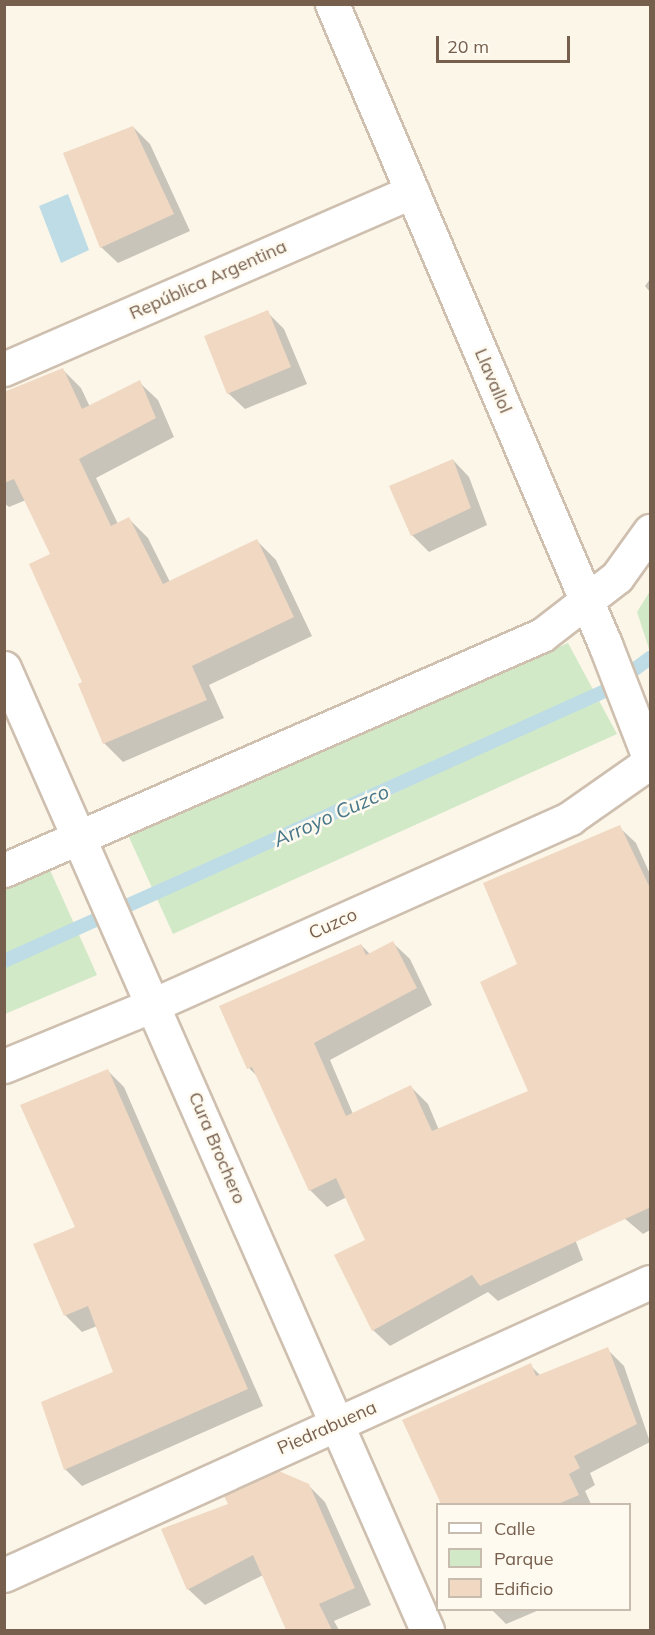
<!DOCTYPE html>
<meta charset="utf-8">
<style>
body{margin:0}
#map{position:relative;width:655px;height:1635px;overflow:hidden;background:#fcf6e9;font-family:Mulish,sans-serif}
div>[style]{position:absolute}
.green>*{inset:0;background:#d2e9c8}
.water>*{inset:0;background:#bedce5}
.shadow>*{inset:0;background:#0003}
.stream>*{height:14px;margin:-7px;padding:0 7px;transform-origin:7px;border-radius:7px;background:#bedce5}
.building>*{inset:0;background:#f0d8c2}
.roads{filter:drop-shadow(2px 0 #cebfaf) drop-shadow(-2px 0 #cebfaf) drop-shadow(0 2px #cebfaf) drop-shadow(0 -2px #cebfaf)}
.minor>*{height:33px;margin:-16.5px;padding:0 16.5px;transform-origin:16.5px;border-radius:16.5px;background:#fff}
.tertiary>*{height:33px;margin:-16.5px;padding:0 16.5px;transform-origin:16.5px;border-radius:16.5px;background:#fff}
span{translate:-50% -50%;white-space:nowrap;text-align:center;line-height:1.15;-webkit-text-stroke:5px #fefaf0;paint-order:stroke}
.street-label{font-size:18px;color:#765f4d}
.water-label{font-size:20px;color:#477788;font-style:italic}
.frame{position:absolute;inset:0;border:6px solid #765f4d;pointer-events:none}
.legend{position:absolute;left:436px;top:1503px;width:195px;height:108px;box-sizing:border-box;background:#fefaf0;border:2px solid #c8bcaf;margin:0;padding:8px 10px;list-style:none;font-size:18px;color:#765f4d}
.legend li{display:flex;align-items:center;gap:12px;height:30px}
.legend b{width:30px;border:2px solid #c8bcaf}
.scale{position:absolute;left:436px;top:36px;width:134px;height:27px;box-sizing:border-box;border:3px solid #765f4d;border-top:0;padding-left:8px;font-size:18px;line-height:21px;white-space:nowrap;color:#765f4d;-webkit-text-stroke:4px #fefaf0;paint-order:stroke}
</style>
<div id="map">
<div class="green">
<i style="clip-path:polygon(650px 591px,650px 652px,637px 612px)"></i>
<i style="clip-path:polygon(568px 643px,617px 734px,173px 934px,128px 835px)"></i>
<i style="clip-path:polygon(50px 870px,97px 975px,5px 1014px,5px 890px)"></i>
</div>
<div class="water">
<i style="clip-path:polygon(68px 194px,89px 250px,61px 263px,39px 206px)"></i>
</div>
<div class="shadow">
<i style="clip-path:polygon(133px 127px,150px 144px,190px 231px,118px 263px,101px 247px)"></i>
<i style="clip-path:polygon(650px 279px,650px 292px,645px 286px)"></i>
<i style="clip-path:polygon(267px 312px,284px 329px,307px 384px,245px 409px,228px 393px)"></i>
<i style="clip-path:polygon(62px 369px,81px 388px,90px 407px,139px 382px,158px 400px,174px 437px,96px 478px,118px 524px,129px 519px,148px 538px,170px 582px,257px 541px,276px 560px,312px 636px,209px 685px,224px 718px,123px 762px,104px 743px,84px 683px,52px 555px,26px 500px,9px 507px,4px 503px,4px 394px)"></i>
<i style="clip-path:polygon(453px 460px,469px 477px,487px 525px,429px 552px,412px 535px)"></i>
<i style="clip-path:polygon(619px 827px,636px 843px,650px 874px,650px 1230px,643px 1234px,539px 1146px,583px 1260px,498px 1301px,488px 1292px,390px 1346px,373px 1330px,367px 1241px,347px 1197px,327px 1207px,310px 1190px,260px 1079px,249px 1068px,361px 945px,370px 954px,393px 943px,410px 959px,432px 1005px,330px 1060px,353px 1114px,411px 1087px,428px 1104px,439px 1130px,530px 1092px,519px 964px)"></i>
<i style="clip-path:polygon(108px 1071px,124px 1087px,263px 1406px,82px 1486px,65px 1469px,115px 1372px,97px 1326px,82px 1332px,66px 1316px,35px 1245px,77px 1228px)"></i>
<i style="clip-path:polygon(607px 1349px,624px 1366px,650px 1442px,590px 1473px,595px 1485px,585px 1491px,591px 1504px,443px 1504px,404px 1421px,530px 1365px,541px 1376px)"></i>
<i style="clip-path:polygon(308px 1485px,325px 1502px,371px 1605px,334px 1621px,339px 1630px,288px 1630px,263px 1575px,205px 1605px,188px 1589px)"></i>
<i style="clip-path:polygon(492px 1610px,539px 1610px,506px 1624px)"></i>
</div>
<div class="stream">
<i style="left:4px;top:961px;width:659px;rotate:-24.19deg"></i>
<i style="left:605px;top:691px;width:56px;rotate:-36.3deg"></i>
</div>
<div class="building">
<i style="clip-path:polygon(133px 126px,174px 214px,100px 248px,63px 153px)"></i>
<i style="clip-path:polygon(268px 310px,291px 367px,227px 394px,204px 336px)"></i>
<i style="clip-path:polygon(63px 368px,82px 409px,140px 380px,156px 418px,79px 459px,111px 526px,129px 517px,163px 584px,257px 539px,294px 617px,192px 666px,207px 700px,103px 744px,78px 684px,82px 682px,29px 564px,50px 554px,14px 479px,4px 483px,4px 392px)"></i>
<i style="clip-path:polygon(453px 459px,471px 508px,411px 536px,389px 486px)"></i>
<i style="clip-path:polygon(620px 825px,651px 890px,651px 1207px,480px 1286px,472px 1275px,372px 1331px,334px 1255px,365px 1240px,336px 1178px,309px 1191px,252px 1067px,247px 1069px,219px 1006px,361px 944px,366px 955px,393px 941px,417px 988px,314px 1043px,346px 1116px,411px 1085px,432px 1131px,528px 1091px,480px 982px,517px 964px,483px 883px)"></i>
<i style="clip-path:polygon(108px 1069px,248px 1389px,64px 1470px,41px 1402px,113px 1372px,88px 1306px,64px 1316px,33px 1244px,75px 1227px,20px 1105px)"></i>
<i style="clip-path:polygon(608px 1347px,637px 1424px,574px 1456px,580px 1468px,569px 1474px,579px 1495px,558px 1504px,441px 1504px,402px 1420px,531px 1363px,536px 1376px)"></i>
<i style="clip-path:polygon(279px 1471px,309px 1484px,355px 1588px,319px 1604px,332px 1630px,286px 1630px,253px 1555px,187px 1590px,161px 1529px,228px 1504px,224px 1496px)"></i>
</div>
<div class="roads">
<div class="minor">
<i style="left:332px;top:4px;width:696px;rotate:66.9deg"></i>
<i style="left:605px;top:644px;width:124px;rotate:68.8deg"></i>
<i style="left:4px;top:870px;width:587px;rotate:-23.6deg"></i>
<i style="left:542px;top:635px;width:95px;rotate:-37.7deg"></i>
<i style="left:617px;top:577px;width:57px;rotate:-54.3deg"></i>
<i style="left:4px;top:1066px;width:163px;rotate:-22.3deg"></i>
<i style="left:155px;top:1004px;width:455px;rotate:-24.1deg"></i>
<i style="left:570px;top:818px;width:98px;rotate:-35deg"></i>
<i style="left:4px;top:1575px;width:709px;rotate:-24.4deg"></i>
</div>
<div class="tertiary">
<i style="left:4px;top:369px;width:445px;rotate:-23.5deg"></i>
<i style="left:4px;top:668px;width:1051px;rotate:66.26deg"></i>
</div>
</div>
<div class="street-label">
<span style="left:208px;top:280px;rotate:-24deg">República Argentina</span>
<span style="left:493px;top:381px;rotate:67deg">Llavallol</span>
<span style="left:333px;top:924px;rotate:-24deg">Cuzco</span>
<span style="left:217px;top:1148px;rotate:67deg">Cura Brochero</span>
<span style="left:327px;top:1428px;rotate:-24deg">Piedrabuena</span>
</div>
<div class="water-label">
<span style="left:331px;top:815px;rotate:-24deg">Arroyo Cuzco</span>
</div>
<div class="frame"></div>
<ul class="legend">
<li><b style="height:8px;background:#fff"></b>Calle</li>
<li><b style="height:16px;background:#d2e9c8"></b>Parque</li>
<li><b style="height:16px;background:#f0d8c2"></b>Edificio</li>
</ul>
<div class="scale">20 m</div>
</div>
